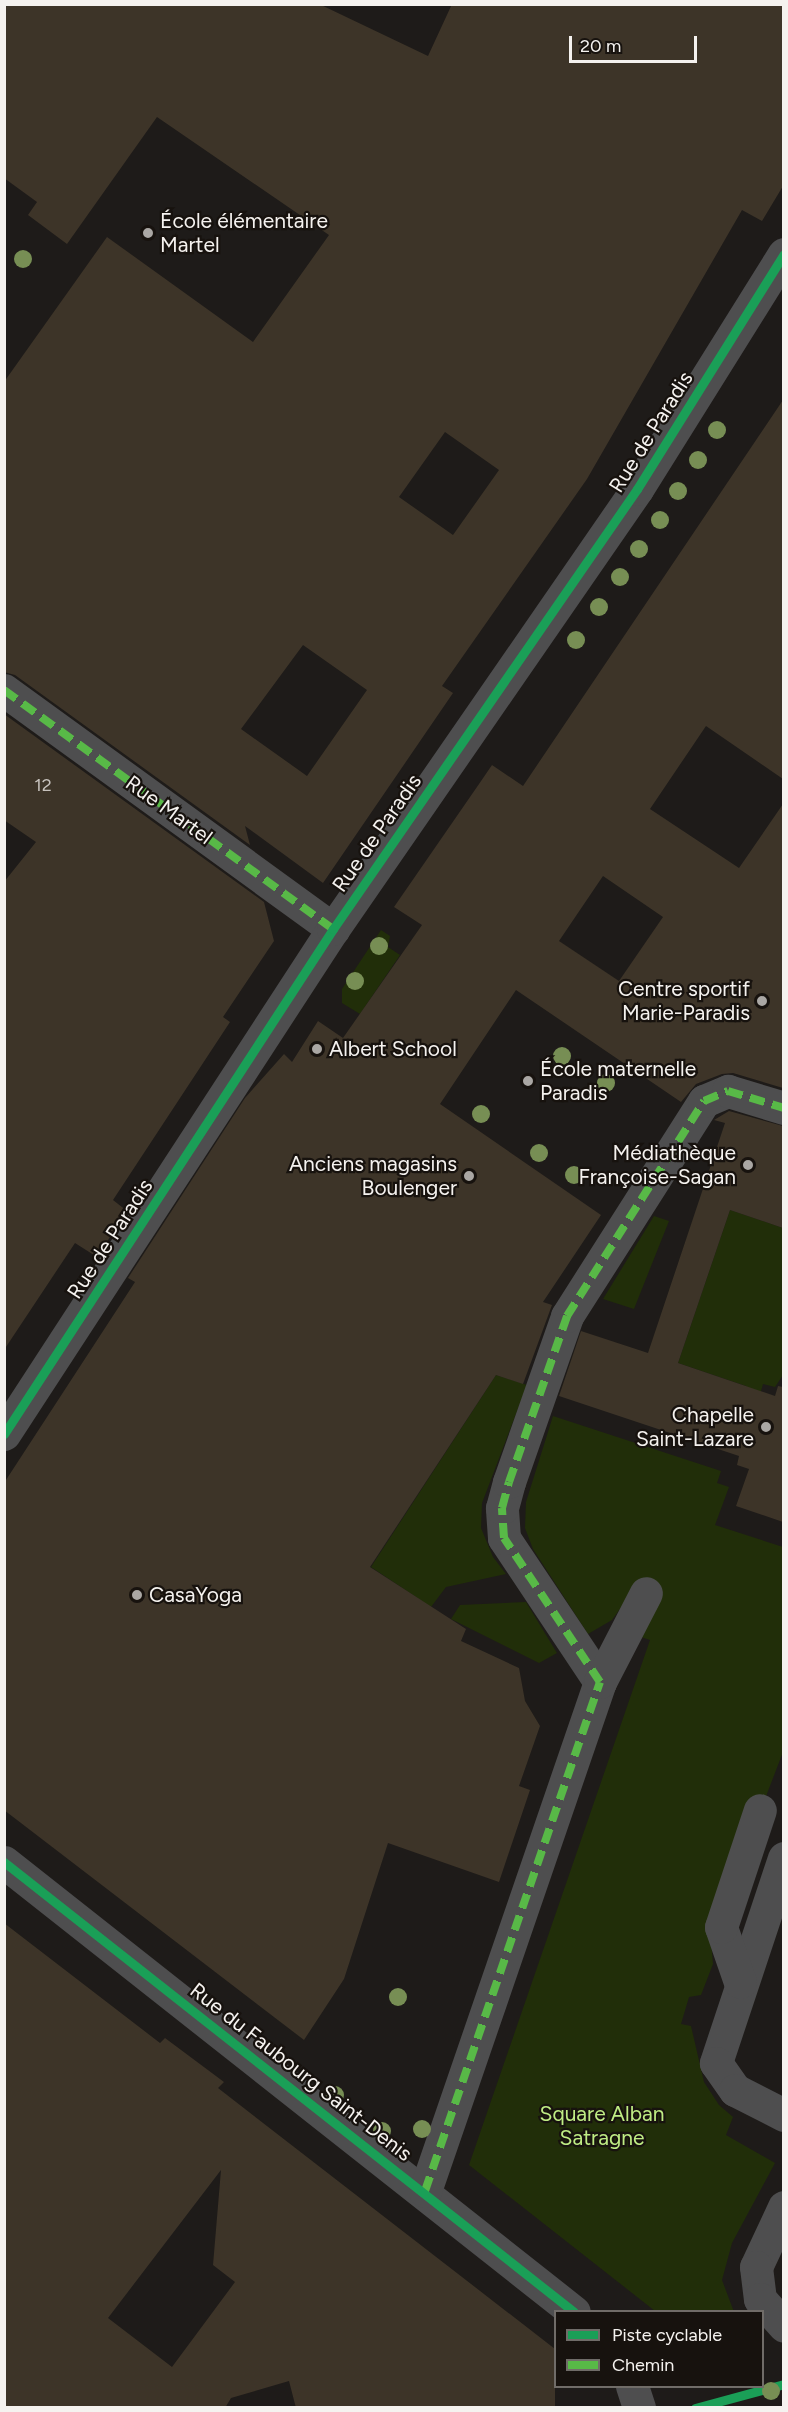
<!DOCTYPE html>
<meta charset="utf-8">
<style>
body{margin:0}
#map{position:relative;width:788px;height:2412px;overflow:hidden;background:#1e1b19;font-family:Figtree,sans-serif}
div>[style]{position:absolute}
.green>*{inset:0;background:#212e09}
.building>*{inset:0;background:#3d3428}
.minor>*{height:33px;margin:-16.5px;padding:0 16.5px;transform-origin:16.5px;border-radius:16.5px;background:#4e4e4f}
.quiet>*{height:8px;margin-top:-4px;transform-origin:0;background:repeating-linear-gradient(90deg,#58b947 0 15px,transparent 0 23px)}
.cycleway>*{height:9px;margin:-4.5px;padding:0 4.5px;transform-origin:4.5px;border-radius:4.5px;background:#1a9f57}
.trees>*{width:18px;height:18px;margin:-9px;border-radius:50%;background:#778e54}
.dots>*{width:16px;height:16px;translate:-50% -50%;box-sizing:border-box;border:3px solid #17120e;border-radius:50%}
span{translate:-50% -50%;white-space:nowrap;text-align:center;line-height:1.15;-webkit-text-stroke:4.5px #17120e;paint-order:stroke}
.number-label{font-size:18px;color:#c7c2bd}
.number-label span{-webkit-text-stroke-width:0}
.poi-label{font-size:21px;color:#f5f2ef}
.left{translate:0 -50%;text-align:left}
.right{translate:-100% -50%;text-align:right}
.street-label{font-size:21px;color:#f5f2ef}
.park-label{font-size:21px;color:#bfec84}
.frame{position:absolute;inset:0;border:6px solid #f5f2ef;pointer-events:none}
.legend{position:absolute;left:554px;top:2310px;width:210px;height:78px;box-sizing:border-box;background:#17120e;border:2px solid #706c68;margin:0;padding:8px 10px;list-style:none;font-size:18px;color:#f5f2ef}
.legend li{display:flex;align-items:center;gap:12px;height:30px}
.legend b{width:30px;border:2px solid #706c68}
.scale{position:absolute;left:569px;top:36px;width:128px;height:27px;box-sizing:border-box;border:3px solid #f5f2ef;border-top:0;padding-left:8px;font-size:18px;line-height:21px;white-space:nowrap;color:#f5f2ef;-webkit-text-stroke:4px #17120e;paint-order:stroke}
</style>
<div id="map">
<div class="green">
<i style="clip-path:polygon(381px 930px,390px 936px,388px 947px,400px 955px,360px 1014px,342px 1003px,342px 989px)"></i>
<i style="clip-path:polygon(730px 1210px,783px 1228px,783px 1375px,775px 1387px,763px 1384px,759px 1398px,746px 1386px,678px 1363px)"></i>
<i style="clip-path:polygon(654px 1216px,669px 1221px,634px 1309px,603px 1299px)"></i>
<i style="clip-path:polygon(496px 1375px,527px 1385px,482px 1503px,481px 1528px,493px 1557px,506px 1574px,446px 1587px,431px 1607px,371px 1567px)"></i>
<i style="clip-path:polygon(553px 1416px,721px 1471px,717px 1483px,729px 1487px,715px 1525px,783px 1547px,783px 1752px,711px 1940px,713px 1964px,701px 1995px,689px 1997px,681px 2024px,691px 2026px,704px 2082px,719px 2105px,733px 2117px,726px 2135px,775px 2163px,732px 2243px,722px 2280px,734px 2312px,655px 2311px,469px 2165px,650px 1640px,641px 1637px,642px 1578px,612px 1620px,588px 1634px,533px 1549px,525px 1528px,526px 1502px)"></i>
<i style="clip-path:polygon(526px 1602px,557px 1653px,539px 1663px,451px 1619px,460px 1605px)"></i>
</div>
<div class="building">
<i style="clip-path:polygon(evenodd,4px 4px,319px 4px,428px 56px,452px 4px,783px 4px,783px 186px,762px 221px,742px 210px,587px 479px,442px 686px,453px 693px,323px 883px,245px 826px,250px 845px,15px 675px,4px 672px,4px 382px,107px 237px,253px 342px,329px 235px,157px 117px,67px 244px,28px 215px,37px 202px,4px 178px,4px 4px,445px 432px,499px 470px,453px 535px,399px 497px,445px 432px,4px 4px,303px 645px,367px 690px,307px 776px,241px 729px,303px 645px)"></i>
<i style="clip-path:polygon(evenodd,783px 400px,783px 779px,706px 726px,650px 809px,739px 868px,783px 804px,783px 1088px,733px 1073px,722px 1074px,696px 1084px,681px 1102px,516px 990px,440px 1104px,601px 1215px,543px 1302px,552px 1305px,523px 1384px,496px 1375px,370px 1567px,466px 1629px,461px 1641px,519px 1668px,525px 1701px,540px 1726px,519px 1786px,530px 1790px,499px 1882px,388px 1843px,344px 1979px,304px 2040px,4px 1810px,4px 1483px,135px 1282px,128px 1278px,245px 1098px,284px 1054px,292px 1062px,318px 1021px,343px 1038px,422px 925px,394px 907px,479px 784px,492px 765px,523px 786px,783px 400px,603px 876px,663px 917px,619px 981px,559px 941px,603px 876px)"></i>
<i style="clip-path:polygon(4px 714px,264px 902px,274px 941px,223px 1017px,230px 1022px,113px 1200px,127px 1211px,97px 1257px,75px 1243px,4px 1350px,4px 882px,36px 842px,4px 820px)"></i>
<i style="clip-path:polygon(729px 1111px,783px 1126px,783px 1228px,730px 1210px,678px 1363px,775px 1396px,778px 1386px,783px 1387px,783px 1522px,736px 1506px,749px 1469px,737px 1465px,739px 1456px,559px 1396px,581px 1331px,648px 1353px,725px 1123px,714px 1120px)"></i>
<i style="clip-path:polygon(evenodd,4px 1923px,160px 2043px,165px 2038px,224px 2082px,218px 2088px,555px 2349px,555px 2408px,296px 2408px,289px 2381px,231px 2398px,225px 2408px,4px 2408px,4px 1923px,221px 2170px,213px 2265px,235px 2282px,172px 2367px,108px 2318px,221px 2170px)"></i>
</div>
<div class="minor">
<i style="left:4px;top:690px;width:407px;rotate:36deg"></i>
<i style="left:4px;top:1434px;width:603px;rotate:-56.92deg"></i>
<i style="left:333px;top:929px;width:535px;rotate:-55.36deg"></i>
<i style="left:637px;top:489px;width:277px;rotate:-58deg"></i>
<i style="left:600px;top:1682px;width:173px;rotate:-123.7deg"></i>
<i style="left:504px;top:1538px;width:30px;rotate:-94deg"></i>
<i style="left:502px;top:1508px;width:27px;rotate:-75deg"></i>
<i style="left:509px;top:1482px;width:176px;rotate:-70.7deg"></i>
<i style="left:567px;top:1316px;width:255px;rotate:-57.5deg"></i>
<i style="left:704px;top:1101px;width:26px;rotate:-23deg"></i>
<i style="left:728px;top:1091px;width:59px;rotate:16.9deg"></i>
<i style="left:784px;top:1858px;width:216px;rotate:108.4deg"></i>
<i style="left:716px;top:2063px;width:33px;rotate:55deg"></i>
<i style="left:735px;top:2090px;width:55px;rotate:27deg"></i>
<i style="left:4px;top:1862px;width:726px;rotate:38.29deg"></i>
<i style="left:740px;top:1982px;width:58px;rotate:-109.1deg"></i>
<i style="left:721px;top:1927px;width:123px;rotate:-71.6deg"></i>
<i style="left:425px;top:2191px;width:538px;rotate:-71.03deg"></i>
<i style="left:600px;top:1682px;width:100px;rotate:-62.7deg"></i>
<i style="left:784px;top:2207px;width:66px;rotate:115deg"></i>
<i style="left:756px;top:2267px;width:32px;rotate:83deg"></i>
<i style="left:760px;top:2299px;width:36px;rotate:48deg"></i>
<i style="left:632px;top:2386px;width:23px;rotate:72deg"></i>
</div>
<div class="quiet">
<i style="left:4px;top:690px;width:407px;rotate:36deg"></i>
<i style="left:425px;top:2191px;width:538px;rotate:-71.03deg"></i>
<i style="left:600px;top:1682px;width:173px;rotate:-123.7deg"></i>
<i style="left:504px;top:1538px;width:30px;rotate:-94deg"></i>
<i style="left:502px;top:1508px;width:27px;rotate:-75deg"></i>
<i style="left:509px;top:1482px;width:176px;rotate:-70.7deg"></i>
<i style="left:567px;top:1316px;width:255px;rotate:-57.5deg"></i>
<i style="left:704px;top:1101px;width:26px;rotate:-23deg"></i>
<i style="left:728px;top:1091px;width:59px;rotate:16.9deg"></i>
</div>
<div class="cycleway">
<i style="left:4px;top:1434px;width:603px;rotate:-56.92deg"></i>
<i style="left:333px;top:929px;width:535px;rotate:-55.36deg"></i>
<i style="left:637px;top:489px;width:277px;rotate:-58deg"></i>
<i style="left:4px;top:1862px;width:726px;rotate:38.29deg"></i>
<i style="left:695px;top:2408px;width:92px;rotate:-15.1deg"></i>
</div>
<div class="trees">
<i style="left:23px;top:259px"></i>
<i style="left:717px;top:430px"></i>
<i style="left:698px;top:460px"></i>
<i style="left:678px;top:491px"></i>
<i style="left:660px;top:520px"></i>
<i style="left:639px;top:549px"></i>
<i style="left:620px;top:577px"></i>
<i style="left:599px;top:607px"></i>
<i style="left:576px;top:640px"></i>
<i style="left:379px;top:946px"></i>
<i style="left:355px;top:981px"></i>
<i style="left:562px;top:1056px"></i>
<i style="left:606px;top:1083px"></i>
<i style="left:481px;top:1114px"></i>
<i style="left:539px;top:1153px"></i>
<i style="left:574px;top:1175px"></i>
<i style="left:398px;top:1997px"></i>
<i style="left:335px;top:2095px"></i>
<i style="left:422px;top:2129px"></i>
<i style="left:382px;top:2131px"></i>
<i style="left:771px;top:2391px"></i>
</div>
<div class="dots">
<i style="left:148px;top:233px;background:#aaa7a4"></i>
<i style="left:762px;top:1001px;background:#aaa7a4"></i>
<i style="left:317px;top:1049px;background:#aaa7a4"></i>
<i style="left:528px;top:1081px;background:#aaa7a4"></i>
<i style="left:748px;top:1165px;background:#aaa7a4"></i>
<i style="left:469px;top:1176px;background:#aaa7a4"></i>
<i style="left:766px;top:1427px;background:#aaa7a4"></i>
<i style="left:137px;top:1595px;background:#aaa7a4"></i>
</div>
<div class="number-label">
<span style="left:43px;top:785px">12</span>
</div>
<div class="poi-label">
<span class="left" style="left:160px;top:233px">École élémentaire<br>Martel</span>
<span class="right" style="left:750px;top:1001px">Centre sportif<br>Marie-Paradis</span>
<span class="left" style="left:329px;top:1049px">Albert School</span>
<span class="left" style="left:540px;top:1081px">École maternelle<br>Paradis</span>
<span class="right" style="left:736px;top:1165px">Médiathèque<br>Françoise-Sagan</span>
<span class="right" style="left:457px;top:1176px">Anciens magasins<br>Boulenger</span>
<span class="right" style="left:754px;top:1427px">Chapelle<br>Saint-Lazare</span>
<span class="left" style="left:149px;top:1595px">CasaYoga</span>
</div>
<div class="street-label">
<span style="left:651px;top:432px;rotate:-58deg">Rue de Paradis</span>
<span style="left:169px;top:810px;rotate:36deg">Rue Martel</span>
<span style="left:377px;top:833px;rotate:-55deg">Rue de Paradis</span>
<span style="left:110px;top:1239px;rotate:-57deg">Rue de Paradis</span>
<span style="left:301px;top:2072px;rotate:38deg">Rue du Faubourg Saint-Denis</span>
</div>
<div class="park-label">
<span style="left:602px;top:2126px">Square Alban<br>Satragne</span>
</div>
<div class="frame"></div>
<ul class="legend">
<li><b style="height:8px;background:#1a9f57"></b>Piste cyclable</li>
<li><b style="height:8px;background:#58b947"></b>Chemin</li>
</ul>
<div class="scale">20 m</div>
</div>
